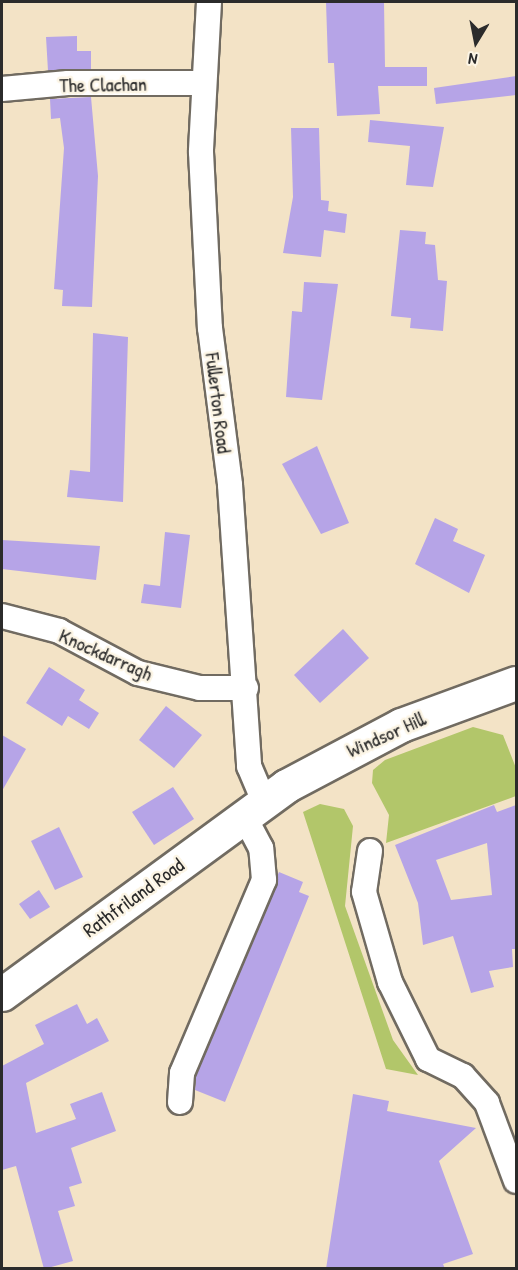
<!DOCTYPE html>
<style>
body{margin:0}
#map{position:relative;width:518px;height:1270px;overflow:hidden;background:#f3e3c6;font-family:"Patrick Hand",sans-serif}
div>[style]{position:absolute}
.green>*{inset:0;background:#b2c66a}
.building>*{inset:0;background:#b6a4e7}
.roads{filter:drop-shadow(2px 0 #716b61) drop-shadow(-2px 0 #716b61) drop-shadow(0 2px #716b61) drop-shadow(0 -2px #716b61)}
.minor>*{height:24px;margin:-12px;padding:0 12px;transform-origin:12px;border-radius:12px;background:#fff}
.primary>*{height:33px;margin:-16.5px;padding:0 16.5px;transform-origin:16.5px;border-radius:16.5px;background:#fff}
span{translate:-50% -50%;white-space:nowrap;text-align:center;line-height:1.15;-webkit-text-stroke:5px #fcf5e5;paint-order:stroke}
.street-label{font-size:20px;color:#2b2b2b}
.frame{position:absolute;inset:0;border:3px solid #2b2b2b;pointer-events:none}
.north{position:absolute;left:446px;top:12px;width:60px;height:60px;-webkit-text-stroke:4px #fcf5e5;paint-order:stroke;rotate:190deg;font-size:16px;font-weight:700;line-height:24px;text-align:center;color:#2b2b2b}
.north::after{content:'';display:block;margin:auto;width:21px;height:27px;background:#2b2b2b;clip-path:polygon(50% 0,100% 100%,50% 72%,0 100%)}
</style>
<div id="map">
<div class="green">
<i style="clip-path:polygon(473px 727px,503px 735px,516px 768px,516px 796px,386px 843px,389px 815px,372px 783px,373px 770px,385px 760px)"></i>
<i style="clip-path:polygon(320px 804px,344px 809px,353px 826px,345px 906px,393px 1040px,418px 1075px,386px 1069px,303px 812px)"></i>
</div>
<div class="building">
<i style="clip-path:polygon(326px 2px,384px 2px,385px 67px,427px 67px,427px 86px,378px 86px,380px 114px,337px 116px,334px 63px,328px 63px)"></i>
<i style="clip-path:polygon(77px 36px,77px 51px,91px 51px,91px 69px,48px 71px,46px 37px)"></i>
<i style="clip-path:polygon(516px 76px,516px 95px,436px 104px,434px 88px)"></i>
<i style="clip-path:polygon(91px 97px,98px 176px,92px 307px,62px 306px,63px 290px,54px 289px,64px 148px,60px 118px,51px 119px,50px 99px)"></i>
<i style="clip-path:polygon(370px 120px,444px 127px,433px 187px,406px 185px,410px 146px,368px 142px)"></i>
<i style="clip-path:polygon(291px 128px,319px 128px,321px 200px,329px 201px,328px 211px,347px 214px,345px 233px,324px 230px,321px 257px,283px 253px,293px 197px)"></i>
<i style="clip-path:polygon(400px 230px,426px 232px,425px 244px,435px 245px,438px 280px,447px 281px,443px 331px,410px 328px,411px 318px,391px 316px)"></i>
<i style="clip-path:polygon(304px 282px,338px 284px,322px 400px,286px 397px,292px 311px,302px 312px)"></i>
<i style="clip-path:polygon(93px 333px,128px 337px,123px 502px,67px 497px,70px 470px,90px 472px)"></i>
<i style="clip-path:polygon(317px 446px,349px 523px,321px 534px,282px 464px)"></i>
<i style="clip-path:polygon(435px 518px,458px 529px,453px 541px,485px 555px,469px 593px,415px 564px)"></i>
<i style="clip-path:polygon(165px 532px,190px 535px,181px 608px,141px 603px,144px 584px,160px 586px)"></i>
<i style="clip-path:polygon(2px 540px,100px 546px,96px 580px,2px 569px)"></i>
<i style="clip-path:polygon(343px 629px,369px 658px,320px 703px,294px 675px)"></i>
<i style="clip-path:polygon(49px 667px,85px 690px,79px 700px,99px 713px,89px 729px,68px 716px,62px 726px,26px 703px)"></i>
<i style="clip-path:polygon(166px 706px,202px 735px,174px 768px,139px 740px)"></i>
<i style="clip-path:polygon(2px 735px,26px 749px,2px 791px)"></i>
<i style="clip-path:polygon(173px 787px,194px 819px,154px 845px,132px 812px)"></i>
<i style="clip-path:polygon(evenodd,494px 805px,497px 812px,516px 805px,516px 949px,512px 949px,513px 967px,489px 971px,494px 987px,471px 993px,453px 936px,423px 945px,418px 903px,395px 845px,494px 805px,487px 843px,492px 895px,451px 900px,436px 860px,487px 843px)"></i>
<i style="clip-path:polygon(59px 827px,83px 877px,55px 890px,31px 841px)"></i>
<i style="clip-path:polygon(279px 872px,303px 882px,299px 892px,309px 896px,225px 1102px,195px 1090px,196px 1076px)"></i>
<i style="clip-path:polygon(39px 890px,50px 907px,30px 919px,19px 904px)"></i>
<i style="clip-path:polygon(77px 1004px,87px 1024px,97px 1018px,109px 1041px,26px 1083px,36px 1133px,76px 1119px,70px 1104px,102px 1092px,116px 1131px,71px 1148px,82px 1183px,69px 1187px,75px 1206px,58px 1211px,73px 1261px,44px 1269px,16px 1166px,2px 1170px,2px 1066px,44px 1044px,35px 1025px)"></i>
<i style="clip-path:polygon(353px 1094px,389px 1101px,387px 1111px,476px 1128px,439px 1161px,473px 1254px,443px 1264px,445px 1269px,326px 1269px)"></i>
</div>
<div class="roads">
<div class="minor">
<i style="left:209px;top:2px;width:150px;rotate:93.1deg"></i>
<i style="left:201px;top:152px;width:176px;rotate:87.1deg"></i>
<i style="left:210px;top:328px;width:158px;rotate:82.7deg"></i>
<i style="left:230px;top:485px;width:282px;rotate:86.1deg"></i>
<i style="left:249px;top:766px;width:38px;rotate:67deg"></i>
<i style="left:2px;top:89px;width:66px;rotate:-5.2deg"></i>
<i style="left:68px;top:83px;width:136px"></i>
<i style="left:2px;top:616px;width:59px;rotate:14.7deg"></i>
<i style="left:59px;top:631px;width:89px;rotate:28deg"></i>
<i style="left:138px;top:673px;width:64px;rotate:13.6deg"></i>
<i style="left:200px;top:688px;width:46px"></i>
<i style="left:370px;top:851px;width:41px;rotate:98.3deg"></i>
<i style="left:364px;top:892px;width:94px;rotate:73.9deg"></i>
<i style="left:390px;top:982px;width:86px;rotate:63.7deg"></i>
<i style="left:428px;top:1059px;width:39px;rotate:26deg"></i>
<i style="left:463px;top:1076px;width:36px;rotate:48deg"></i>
<i style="left:487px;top:1103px;width:83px;rotate:69.6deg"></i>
<i style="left:180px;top:1102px;width:29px;rotate:-86deg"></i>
<i style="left:182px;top:1073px;width:210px;rotate:-67deg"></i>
<i style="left:264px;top:880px;width:32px;rotate:-95deg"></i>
<i style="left:261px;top:848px;width:36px;rotate:-118deg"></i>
</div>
<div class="primary">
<i style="left:2px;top:994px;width:352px;rotate:-36.2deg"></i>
<i style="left:286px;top:786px;width:130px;rotate:-27.9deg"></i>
<i style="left:401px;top:725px;width:122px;rotate:-20.1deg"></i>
</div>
</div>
<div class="street-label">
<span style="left:103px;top:84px;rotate:-1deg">The Clachan</span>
<span style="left:219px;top:403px;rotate:83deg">Fullerton Road</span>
<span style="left:106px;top:654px;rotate:24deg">Knockdarragh</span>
<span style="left:386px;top:734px;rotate:-24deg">Windsor Hill</span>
<span style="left:133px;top:897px;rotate:-36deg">Rathfriland Road</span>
</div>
<div class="frame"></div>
<div class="north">N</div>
</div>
